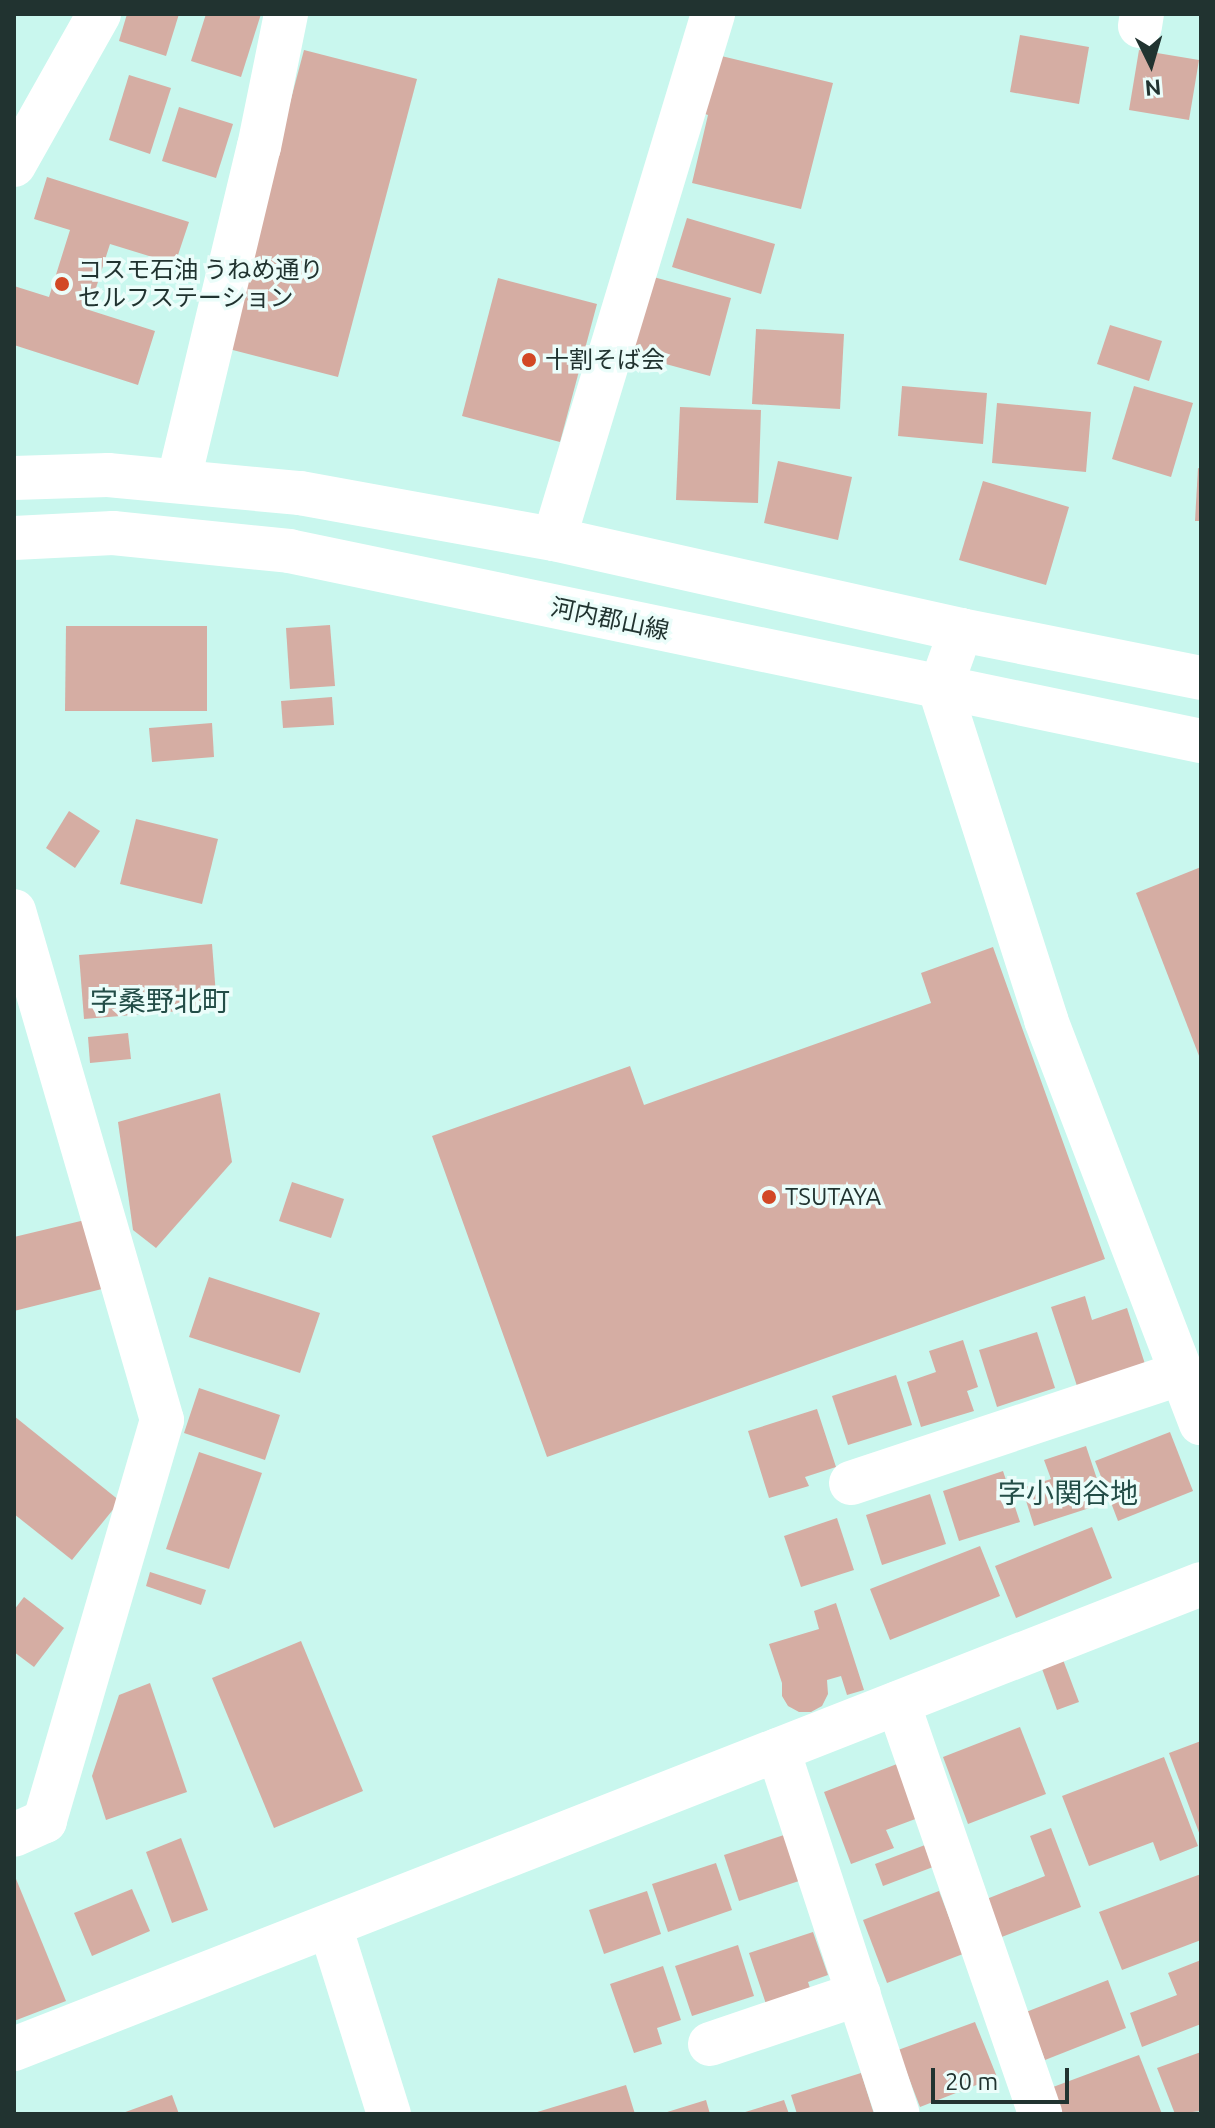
<!DOCTYPE html>
<meta charset="utf-8">
<style>
body{margin:0}
#map{position:relative;width:1215px;height:2128px;overflow:hidden;background:#c9f7ee;font-family:Ubuntu,"Noto Sans JP",sans-serif}
div>[style]{position:absolute}
.building>*{inset:0;background:#d5ada3}
.minor>*{height:44px;margin:-22px;padding:0 22px;transform-origin:22px;border-radius:22px;background:#fff}
.major>*{height:44px;margin:-22px;padding:0 22px;transform-origin:22px;border-radius:22px;background:#fff}
.dots>*{width:22px;height:22px;translate:-50% -50%;box-sizing:border-box;border:4px solid #ebfdfa;border-radius:50%}
span{translate:-50% -50%;white-space:nowrap;text-align:center;line-height:1.15;-webkit-text-stroke:7px #ebfdfa;paint-order:stroke}
.poi-label{font-size:24px;color:#213330}
.left{translate:0 -50%;text-align:left}
.street-label{font-size:24px;color:#213330}
.quarter-label{font-size:28px;color:#234d47}
.frame{position:absolute;inset:0;border:16px solid #213330;pointer-events:none}
.north{position:absolute;left:1111px;top:24px;width:80px;height:80px;-webkit-text-stroke:6px #ebfdfa;paint-order:stroke;rotate:175deg;font-size:22px;font-weight:700;line-height:32px;text-align:center;color:#213330}
.north::after{content:'';display:block;margin:auto;width:28px;height:36px;background:#213330;clip-path:polygon(50% 0,100% 100%,50% 72%,0 100%)}
.scale{position:absolute;left:931px;top:2068px;width:138px;height:36px;box-sizing:border-box;border:4px solid #213330;border-top:0;padding-left:10px;font-size:24px;line-height:28px;white-space:nowrap;color:#213330;-webkit-text-stroke:6px #ebfdfa;paint-order:stroke}
</style>
<div id="map">
<div class="building">
<i style="clip-path:polygon(127px 14px,179px 14px,166px 56px,119px 41px)"></i>
<i style="clip-path:polygon(206px 14px,261px 14px,241px 77px,191px 61px)"></i>
<i style="clip-path:polygon(1020px 35px,1089px 47px,1079px 104px,1010px 92px)"></i>
<i style="clip-path:polygon(304px 50px,417px 79px,338px 377px,225px 348px)"></i>
<i style="clip-path:polygon(1139px 50px,1199px 60px,1189px 120px,1129px 110px)"></i>
<i style="clip-path:polygon(713px 54px,833px 83px,801px 209px,692px 183px,708px 115px,699px 112px)"></i>
<i style="clip-path:polygon(129px 75px,171px 88px,150px 154px,109px 140px)"></i>
<i style="clip-path:polygon(179px 107px,233px 124px,216px 178px,162px 161px)"></i>
<i style="clip-path:polygon(47px 177px,189px 222px,175px 264px,110px 244px,89px 310px,155px 331px,138px 385px,14px 345px,14px 286px,49px 297px,70px 230px,34px 219px)"></i>
<i style="clip-path:polygon(687px 218px,775px 244px,761px 294px,672px 267px)"></i>
<i style="clip-path:polygon(646px 275px,731px 298px,710px 376px,625px 353px)"></i>
<i style="clip-path:polygon(498px 278px,597px 304px,560px 442px,462px 416px)"></i>
<i style="clip-path:polygon(1110px 325px,1162px 341px,1149px 381px,1097px 364px)"></i>
<i style="clip-path:polygon(756px 329px,844px 334px,840px 409px,752px 404px)"></i>
<i style="clip-path:polygon(902px 386px,987px 393px,983px 444px,898px 436px)"></i>
<i style="clip-path:polygon(1134px 386px,1193px 403px,1171px 477px,1112px 459px)"></i>
<i style="clip-path:polygon(997px 403px,1091px 412px,1086px 472px,992px 463px)"></i>
<i style="clip-path:polygon(680px 407px,761px 410px,758px 503px,676px 500px)"></i>
<i style="clip-path:polygon(778px 461px,852px 477px,838px 540px,764px 523px)"></i>
<i style="clip-path:polygon(1198px 468px,1201px 469px,1201px 521px,1195px 521px)"></i>
<i style="clip-path:polygon(983px 481px,1069px 507px,1046px 585px,959px 560px)"></i>
<i style="clip-path:polygon(330px 625px,335px 686px,290px 689px,286px 628px)"></i>
<i style="clip-path:polygon(66px 626px,207px 626px,207px 711px,65px 711px)"></i>
<i style="clip-path:polygon(332px 697px,334px 725px,283px 728px,281px 701px)"></i>
<i style="clip-path:polygon(212px 723px,214px 757px,152px 762px,149px 728px)"></i>
<i style="clip-path:polygon(69px 811px,100px 831px,75px 868px,46px 848px)"></i>
<i style="clip-path:polygon(136px 819px,218px 839px,202px 904px,120px 884px)"></i>
<i style="clip-path:polygon(1201px 867px,1201px 1061px,1136px 893px)"></i>
<i style="clip-path:polygon(212px 944px,217px 1008px,84px 1019px,79px 955px)"></i>
<i style="clip-path:polygon(993px 947px,1105px 1259px,547px 1457px,432px 1136px,630px 1066px,644px 1105px,931px 1003px,921px 973px)"></i>
<i style="clip-path:polygon(128px 1033px,131px 1059px,90px 1063px,88px 1037px)"></i>
<i style="clip-path:polygon(220px 1093px,232px 1162px,156px 1248px,133px 1230px,118px 1122px)"></i>
<i style="clip-path:polygon(292px 1182px,344px 1199px,331px 1238px,279px 1221px)"></i>
<i style="clip-path:polygon(85px 1220px,102px 1289px,14px 1311px,14px 1237px)"></i>
<i style="clip-path:polygon(209px 1277px,320px 1313px,300px 1373px,189px 1337px)"></i>
<i style="clip-path:polygon(1085px 1296px,1092px 1320px,1127px 1308px,1145px 1364px,1077px 1386px,1051px 1307px)"></i>
<i style="clip-path:polygon(1037px 1332px,1055px 1388px,997px 1407px,979px 1350px)"></i>
<i style="clip-path:polygon(963px 1340px,978px 1387px,967px 1391px,974px 1411px,921px 1427px,907px 1382px,936px 1372px,929px 1351px)"></i>
<i style="clip-path:polygon(896px 1375px,912px 1425px,848px 1445px,832px 1396px)"></i>
<i style="clip-path:polygon(199px 1388px,280px 1415px,265px 1460px,184px 1433px)"></i>
<i style="clip-path:polygon(817px 1409px,836px 1467px,805px 1477px,809px 1486px,769px 1498px,748px 1431px)"></i>
<i style="clip-path:polygon(14px 1416px,120px 1501px,72px 1560px,14px 1514px)"></i>
<i style="clip-path:polygon(1170px 1432px,1193px 1491px,1118px 1521px,1095px 1461px)"></i>
<i style="clip-path:polygon(1086px 1446px,1105px 1503px,1034px 1526px,1022px 1488px,1051px 1479px,1044px 1460px)"></i>
<i style="clip-path:polygon(199px 1452px,262px 1473px,229px 1569px,166px 1549px)"></i>
<i style="clip-path:polygon(1003px 1471px,1020px 1522px,959px 1541px,943px 1491px)"></i>
<i style="clip-path:polygon(930px 1494px,946px 1544px,882px 1565px,866px 1515px)"></i>
<i style="clip-path:polygon(837px 1518px,854px 1570px,801px 1587px,784px 1536px)"></i>
<i style="clip-path:polygon(1092px 1527px,1112px 1578px,1016px 1618px,995px 1566px)"></i>
<i style="clip-path:polygon(980px 1546px,1000px 1596px,890px 1640px,870px 1589px)"></i>
<i style="clip-path:polygon(150px 1572px,206px 1590px,201px 1605px,146px 1586px)"></i>
<i style="clip-path:polygon(24px 1597px,64px 1628px,34px 1667px,14px 1652px,14px 1610px)"></i>
<i style="clip-path:polygon(836px 1603px,864px 1690px,847px 1695px,841px 1676px,827px 1680px,828px 1694px,822px 1706px,811px 1712px,799px 1712px,788px 1706px,782px 1696px,782px 1683px,769px 1644px,819px 1629px,814px 1611px)"></i>
<i style="clip-path:polygon(301px 1641px,363px 1791px,274px 1828px,212px 1678px)"></i>
<i style="clip-path:polygon(1062px 1657px,1079px 1702px,1057px 1710px,1041px 1666px)"></i>
<i style="clip-path:polygon(150px 1683px,187px 1792px,106px 1820px,92px 1776px,119px 1695px)"></i>
<i style="clip-path:polygon(1020px 1727px,1046px 1794px,968px 1824px,943px 1757px)"></i>
<i style="clip-path:polygon(1201px 1741px,1201px 1838px,1169px 1753px)"></i>
<i style="clip-path:polygon(1164px 1757px,1198px 1846px,1160px 1861px,1153px 1842px,1089px 1866px,1062px 1796px)"></i>
<i style="clip-path:polygon(897px 1764px,918px 1818px,886px 1830px,894px 1848px,851px 1864px,824px 1792px)"></i>
<i style="clip-path:polygon(1051px 1828px,1081px 1907px,999px 1938px,984px 1900px,1045px 1876px,1030px 1836px)"></i>
<i style="clip-path:polygon(787px 1834px,802px 1880px,739px 1901px,724px 1855px)"></i>
<i style="clip-path:polygon(181px 1838px,208px 1910px,172px 1923px,146px 1852px)"></i>
<i style="clip-path:polygon(925px 1845px,933px 1867px,883px 1886px,875px 1864px)"></i>
<i style="clip-path:polygon(716px 1863px,732px 1910px,668px 1932px,652px 1884px)"></i>
<i style="clip-path:polygon(14px 1874px,66px 2001px,14px 2021px)"></i>
<i style="clip-path:polygon(1201px 1874px,1201px 1940px,1122px 1970px,1099px 1912px)"></i>
<i style="clip-path:polygon(132px 1889px,150px 1931px,92px 1956px,74px 1913px)"></i>
<i style="clip-path:polygon(647px 1891px,661px 1934px,604px 1954px,589px 1910px)"></i>
<i style="clip-path:polygon(939px 1891px,963px 1954px,887px 1983px,863px 1920px)"></i>
<i style="clip-path:polygon(813px 1932px,828px 1975px,808px 1982px,812px 1994px,768px 2010px,749px 1953px)"></i>
<i style="clip-path:polygon(738px 1945px,754px 1996px,692px 2016px,675px 1966px)"></i>
<i style="clip-path:polygon(1201px 1960px,1201px 2024px,1142px 2047px,1130px 2013px,1177px 1995px,1168px 1973px)"></i>
<i style="clip-path:polygon(663px 1966px,681px 2020px,657px 2028px,662px 2044px,634px 2053px,610px 1984px)"></i>
<i style="clip-path:polygon(1108px 1980px,1126px 2028px,1045px 2060px,1026px 2012px)"></i>
<i style="clip-path:polygon(975px 2022px,997px 2077px,920px 2107px,898px 2050px)"></i>
<i style="clip-path:polygon(1201px 2052px,1201px 2111px,1175px 2114px,1157px 2068px)"></i>
<i style="clip-path:polygon(1139px 2055px,1162px 2114px,1054px 2114px,1045px 2090px)"></i>
<i style="clip-path:polygon(861px 2073px,874px 2114px,797px 2114px,791px 2095px)"></i>
<i style="clip-path:polygon(626px 2085px,635px 2114px,534px 2114px,534px 2113px)"></i>
<i style="clip-path:polygon(172px 2095px,179px 2114px,120px 2114px)"></i>
<i style="clip-path:polygon(706px 2100px,710px 2114px,664px 2114px,664px 2113px)"></i>
<i style="clip-path:polygon(784px 2100px,789px 2114px,742px 2114px,742px 2113px)"></i>
</div>
<div class="minor">
<i style="left:1140px;top:26px;width:12px;rotate:-81deg"></i>
<i style="left:14px;top:165px;width:173px;rotate:-60.6deg"></i>
<i style="left:179px;top:479px;width:342px;rotate:-76.5deg"></i>
<i style="left:259px;top:147px;width:136px;rotate:-78.5deg"></i>
<i style="left:554px;top:539px;width:549px;rotate:-73.15deg"></i>
<i style="left:961px;top:630px;width:63px;rotate:109.6deg"></i>
<i style="left:940px;top:689px;width:348px;rotate:72.2deg"></i>
<i style="left:1046px;top:1020px;width:432px;rotate:69deg"></i>
<i style="left:14px;top:911px;width:530px;rotate:73.79deg"></i>
<i style="left:162px;top:1420px;width:418px;rotate:106.3deg"></i>
<i style="left:45px;top:1821px;width:34px;rotate:156deg"></i>
<i style="left:851px;top:1483px;width:349px;rotate:-18.4deg"></i>
<i style="left:898px;top:1703px;width:435px;rotate:70.9deg"></i>
<i style="left:778px;top:1750px;width:383px;rotate:71.8deg"></i>
<i style="left:330px;top:1926px;width:197px;rotate:72.6deg"></i>
<i style="left:710px;top:2044px;width:157px;rotate:-18.6deg"></i>
<i style="left:14px;top:2049px;width:1275px;rotate:-21.39deg"></i>
</div>
<div class="major">
<i style="left:14px;top:478px;width:94px;rotate:-1.8deg"></i>
<i style="left:108px;top:475px;width:193px;rotate:5.4deg"></i>
<i style="left:300px;top:493px;width:258px;rotate:10.3deg"></i>
<i style="left:554px;top:539px;width:417px;rotate:12.6deg"></i>
<i style="left:961px;top:630px;width:245px;rotate:11.3deg"></i>
<i style="left:14px;top:538px;width:99px;rotate:-2.9deg"></i>
<i style="left:113px;top:533px;width:177px;rotate:5.8deg"></i>
<i style="left:289px;top:551px;width:932px;rotate:11.77deg"></i>
</div>
<div class="dots">
<i style="left:62px;top:284px;background:#d24825"></i>
<i style="left:529px;top:360px;background:#d24825"></i>
<i style="left:769px;top:1197px;background:#d24825"></i>
</div>
<div class="poi-label">
<span class="left" style="left:78px;top:284px">コスモ石油 うねめ通り<br>セルフステーション</span>
<span class="left" style="left:545px;top:360px">十割そば会</span>
<span class="left" style="left:785px;top:1197px">TSUTAYA</span>
</div>
<div class="street-label">
<span style="left:610px;top:619px;rotate:12deg">河内郡山線</span>
</div>
<div class="quarter-label">
<span style="left:160px;top:1001px">字桑野北町</span>
<span style="left:1068px;top:1493px">字小関谷地</span>
</div>
<div class="frame"></div>
<div class="north">N</div>
<div class="scale">20 m</div>
</div>
